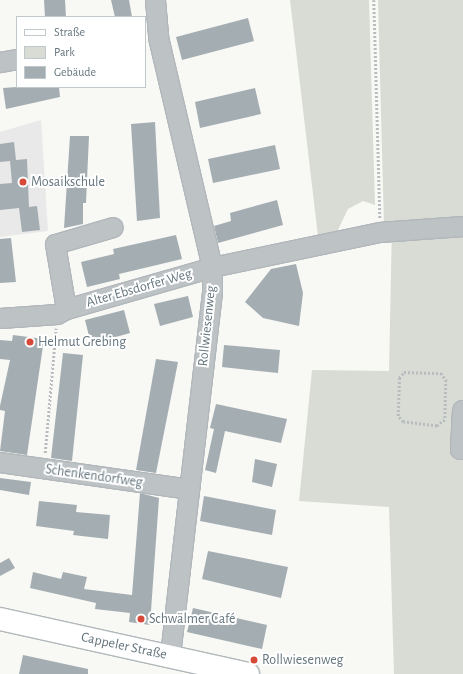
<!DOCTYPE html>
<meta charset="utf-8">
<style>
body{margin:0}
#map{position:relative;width:463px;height:674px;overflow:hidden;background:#f8f8f5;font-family:"Alegreya Sans",sans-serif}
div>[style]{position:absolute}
.built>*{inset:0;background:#e9e9e9}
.green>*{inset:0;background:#d8dcd5}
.building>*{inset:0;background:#a4aeb2}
.path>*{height:2.5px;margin-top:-1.25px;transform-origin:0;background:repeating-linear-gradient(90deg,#b8bcbe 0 2px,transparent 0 4px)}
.roads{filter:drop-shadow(1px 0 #b1b7ba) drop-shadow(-1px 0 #b1b7ba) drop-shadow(0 1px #b1b7ba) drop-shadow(0 -1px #b1b7ba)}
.minor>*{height:19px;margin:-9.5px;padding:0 9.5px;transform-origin:9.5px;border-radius:9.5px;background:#bdc2c5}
.major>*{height:22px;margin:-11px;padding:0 11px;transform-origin:11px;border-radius:11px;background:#fff}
.dots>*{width:11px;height:11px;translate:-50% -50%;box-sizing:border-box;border:2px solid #fff;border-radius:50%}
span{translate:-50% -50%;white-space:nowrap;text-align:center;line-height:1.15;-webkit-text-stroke:4px #fff;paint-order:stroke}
.poi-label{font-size:14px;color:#65767e}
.left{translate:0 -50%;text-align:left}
.street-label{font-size:14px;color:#65767e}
.legend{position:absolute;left:16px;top:16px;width:130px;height:72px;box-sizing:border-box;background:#fff;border:1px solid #c1c8cb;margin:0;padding:5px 7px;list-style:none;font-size:12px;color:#65767e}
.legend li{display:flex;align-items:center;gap:8px;height:20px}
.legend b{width:20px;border:1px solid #c1c8cb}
</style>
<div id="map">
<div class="built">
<i style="clip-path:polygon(41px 120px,48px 231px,0 237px,0 132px)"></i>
</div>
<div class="green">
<i style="clip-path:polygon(290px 0,369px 0,375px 205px,363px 201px,348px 209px,335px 236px,318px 236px)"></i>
<i style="clip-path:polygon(378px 0,463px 0,463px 674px,394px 674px,389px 507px,299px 501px,312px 370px,389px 371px,392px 225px,384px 226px)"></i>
</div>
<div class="building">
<i style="clip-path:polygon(44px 0,65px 0,66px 17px,45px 17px)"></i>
<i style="clip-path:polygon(111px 0,129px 0,132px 17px,115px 17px)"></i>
<i style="clip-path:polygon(248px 18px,254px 41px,182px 60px,176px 37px)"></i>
<i style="clip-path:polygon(17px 87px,59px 87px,60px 97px,6px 109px,3px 88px)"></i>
<i style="clip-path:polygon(255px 88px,261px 114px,200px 128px,195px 102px)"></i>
<i style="clip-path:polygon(155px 122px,160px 218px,137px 221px,131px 124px)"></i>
<i style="clip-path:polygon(70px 136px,89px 136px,86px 203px,83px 203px,83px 224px,64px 228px)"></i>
<i style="clip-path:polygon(14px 142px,16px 160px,27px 159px,29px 207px,37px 206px,40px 230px,22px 232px,19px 208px,0 210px,0 184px,12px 183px,10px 161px,0 162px,0 144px)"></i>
<i style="clip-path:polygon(275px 145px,280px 169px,213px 183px,208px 159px)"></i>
<i style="clip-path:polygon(277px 200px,283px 225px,218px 243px,214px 226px,231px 221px,230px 213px)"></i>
<i style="clip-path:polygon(176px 235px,182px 259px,119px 274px,120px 279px,87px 287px,81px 262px,114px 254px,113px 249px)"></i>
<i style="clip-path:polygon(11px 238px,16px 282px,0 283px,0 239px)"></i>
<i style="clip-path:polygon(296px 264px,303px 293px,299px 326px,263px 318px,245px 302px,271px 269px)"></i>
<i style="clip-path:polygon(188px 296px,193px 317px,160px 326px,154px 304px)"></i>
<i style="clip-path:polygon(124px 310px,130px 333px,91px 344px,85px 320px)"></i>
<i style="clip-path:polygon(13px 335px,44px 339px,27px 455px,0 451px,5px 411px,0 410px,0 406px,10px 360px,0 359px,0 340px,12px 341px)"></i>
<i style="clip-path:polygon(224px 345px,280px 350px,278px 373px,222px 367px)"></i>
<i style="clip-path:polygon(63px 353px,83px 355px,72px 461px,51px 458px)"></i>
<i style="clip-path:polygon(156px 359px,178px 362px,156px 473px,136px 470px)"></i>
<i style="clip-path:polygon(216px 404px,287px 419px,281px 443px,225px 431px,216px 473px,205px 470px,214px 429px,210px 428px)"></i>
<i style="clip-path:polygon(255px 459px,277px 464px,272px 487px,252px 482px)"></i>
<i style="clip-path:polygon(0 478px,31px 482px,29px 495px,0 490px)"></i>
<i style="clip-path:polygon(140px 493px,159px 498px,150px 625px,129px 622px,130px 613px,95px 609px,96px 603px,30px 588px,33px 572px,61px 579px,63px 572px,87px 577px,84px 589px,132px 595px)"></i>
<i style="clip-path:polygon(204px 496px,276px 510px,272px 535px,200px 521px)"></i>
<i style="clip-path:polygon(39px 501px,77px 505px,76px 512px,110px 515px,108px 539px,73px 535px,74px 531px,36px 526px)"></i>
<i style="clip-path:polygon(208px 551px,288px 567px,281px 598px,202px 579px)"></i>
<i style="clip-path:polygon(9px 558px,15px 568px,0 576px,0 563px)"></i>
<i style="clip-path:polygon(193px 608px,267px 625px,262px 649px,187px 632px)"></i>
<i style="clip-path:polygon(23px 655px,88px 669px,88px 674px,19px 674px)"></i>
</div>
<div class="path">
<i style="left:374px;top:0;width:218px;rotate:88.4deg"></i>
<i style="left:404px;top:372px;width:37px;rotate:2deg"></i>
<i style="left:441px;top:373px;width:9px;rotate:54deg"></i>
<i style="left:446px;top:380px;width:40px;rotate:91.4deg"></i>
<i style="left:445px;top:420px;width:10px;rotate:143deg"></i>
<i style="left:437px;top:426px;width:34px;rotate:-173deg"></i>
<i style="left:403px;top:422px;width:8px;rotate:-130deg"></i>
<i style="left:398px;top:416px;width:38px;rotate:-88deg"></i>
<i style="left:399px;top:378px;width:8px;rotate:-50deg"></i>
<i style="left:45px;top:453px;width:125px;rotate:-85deg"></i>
</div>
<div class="roads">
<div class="minor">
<i style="left:155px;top:0;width:37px;rotate:85deg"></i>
<i style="left:158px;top:37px;width:236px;rotate:76.8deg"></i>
<i style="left:212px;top:267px;width:25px;rotate:90deg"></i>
<i style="left:212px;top:292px;width:366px;rotate:96.6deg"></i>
<i style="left:0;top:62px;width:17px;rotate:-10deg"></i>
<i style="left:66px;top:309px;width:66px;rotate:-99.6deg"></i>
<i style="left:55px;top:244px;width:60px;rotate:-16.3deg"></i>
<i style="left:0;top:318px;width:57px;rotate:-4deg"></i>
<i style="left:57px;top:314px;width:10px;rotate:-29deg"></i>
<i style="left:66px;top:309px;width:152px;rotate:-16deg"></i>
<i style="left:212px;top:267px;width:171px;rotate:-11.8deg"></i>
<i style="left:379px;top:232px;width:84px;rotate:-4.1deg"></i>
<i style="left:462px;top:410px;width:39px;rotate:93deg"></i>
<i style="left:460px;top:449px;width:3px"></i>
<i style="left:0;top:462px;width:191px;rotate:8.1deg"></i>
</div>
<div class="major">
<i style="left:0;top:619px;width:254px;rotate:12.5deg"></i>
</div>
</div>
<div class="dots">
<i style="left:23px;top:182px;background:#d64837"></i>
<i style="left:30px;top:342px;background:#d64837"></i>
<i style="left:141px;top:619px;background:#d64837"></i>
<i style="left:254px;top:660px;background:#d64837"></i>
</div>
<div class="poi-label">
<span class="left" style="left:31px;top:182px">Mosaikschule</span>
<span class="left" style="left:38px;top:342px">Helmut Grebing</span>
<span class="left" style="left:149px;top:619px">Schwälmer Café</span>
<span class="left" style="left:262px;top:660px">Rollwiesenweg</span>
</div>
<div class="street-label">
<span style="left:139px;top:288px;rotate:-16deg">Alter Ebsdorfer Weg</span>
<span style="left:207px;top:326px;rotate:-84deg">Rollwiesenweg</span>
<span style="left:94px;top:476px;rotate:8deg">Schenkendorfweg</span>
<span style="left:124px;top:646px;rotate:12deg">Cappeler Straße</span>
</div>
<ul class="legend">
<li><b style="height:5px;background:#fff"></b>Straße</li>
<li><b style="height:11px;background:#d8dcd5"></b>Park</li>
<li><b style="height:11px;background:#a4aeb2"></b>Gebäude</li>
</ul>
</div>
